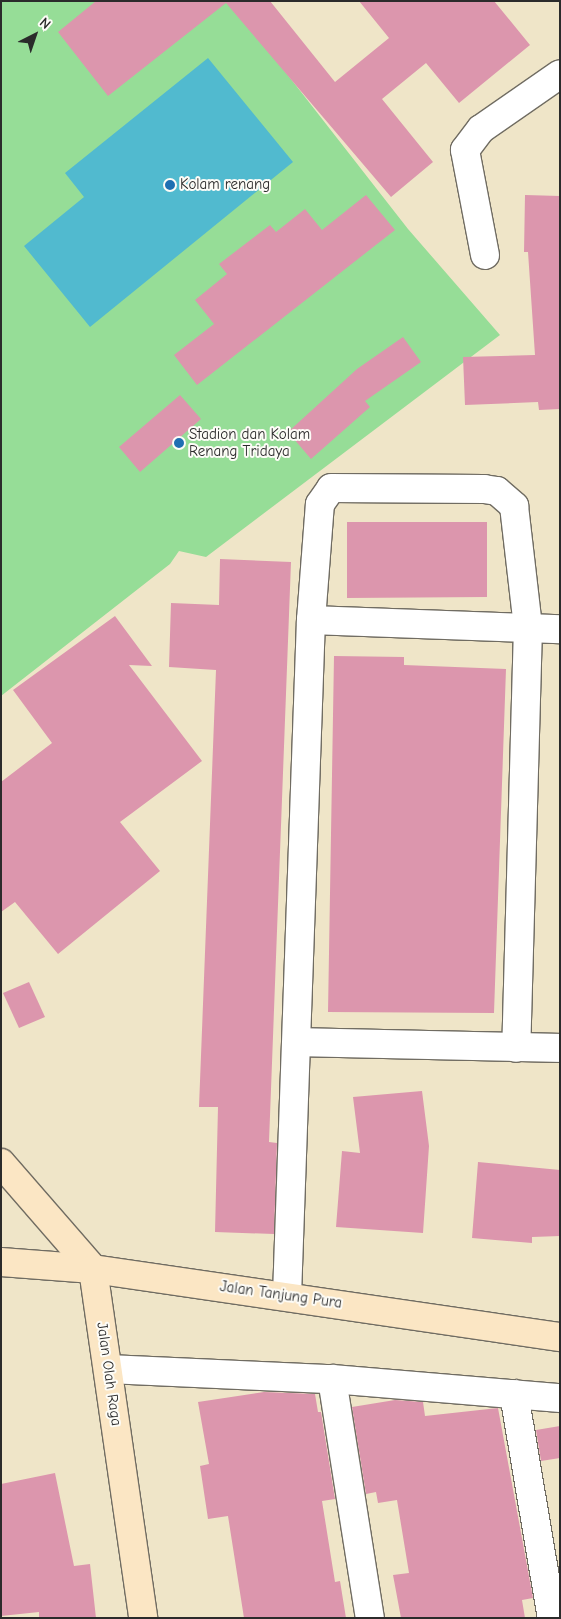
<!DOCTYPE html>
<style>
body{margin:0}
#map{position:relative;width:561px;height:1619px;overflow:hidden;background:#efe5c8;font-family:"Comic Neue",sans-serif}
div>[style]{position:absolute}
.green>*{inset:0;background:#96dd97}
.water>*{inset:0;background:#51bacf}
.building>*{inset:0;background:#dc96ad}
.roads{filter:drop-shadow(1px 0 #706c62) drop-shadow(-1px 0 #706c62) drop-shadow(0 1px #706c62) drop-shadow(0 -1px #706c62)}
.street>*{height:28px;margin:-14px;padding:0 14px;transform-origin:14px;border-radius:14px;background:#fff}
.secondary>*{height:28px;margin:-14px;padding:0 14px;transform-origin:14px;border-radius:14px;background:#fbe6c4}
.dots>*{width:14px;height:14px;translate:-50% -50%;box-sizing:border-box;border:2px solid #fdfcf7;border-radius:50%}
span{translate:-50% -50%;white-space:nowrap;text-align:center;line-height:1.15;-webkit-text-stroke:4px #fdfcf7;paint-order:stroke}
.poi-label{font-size:15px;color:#2b2b2b}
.left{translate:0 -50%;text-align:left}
.street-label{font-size:15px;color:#2b2b2b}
.frame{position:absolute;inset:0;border:2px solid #2b2b2b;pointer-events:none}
.north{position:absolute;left:10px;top:10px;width:50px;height:50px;-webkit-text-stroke:4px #fdfcf7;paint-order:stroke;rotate:41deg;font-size:14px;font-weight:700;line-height:20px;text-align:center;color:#2b2b2b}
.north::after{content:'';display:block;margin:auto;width:18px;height:22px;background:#2b2b2b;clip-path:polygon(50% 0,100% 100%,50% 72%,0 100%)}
</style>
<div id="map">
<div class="green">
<i style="clip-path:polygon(1px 1px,230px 1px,408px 229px,500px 335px,206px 557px,179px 551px,170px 564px,1px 696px)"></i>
</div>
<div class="water">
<i style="clip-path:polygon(208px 58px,293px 162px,90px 327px,24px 246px,84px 197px,65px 173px)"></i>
</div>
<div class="building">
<i style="clip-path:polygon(96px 1px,270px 1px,335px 82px,389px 38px,359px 1px,494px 1px,530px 45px,459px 103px,426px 63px,382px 99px,433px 162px,391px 197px,226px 3px,108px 96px,58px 32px)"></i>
<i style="clip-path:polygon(366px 195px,395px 230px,197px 385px,174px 355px,214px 324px,195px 300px,227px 274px,219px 264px,270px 225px,276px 232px,305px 209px,322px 230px)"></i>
<i style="clip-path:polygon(525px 195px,560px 196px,560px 409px,539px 410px,538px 402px,465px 405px,463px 357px,535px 355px,528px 252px,524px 252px)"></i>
<i style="clip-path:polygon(403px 337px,421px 362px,365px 401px,370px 407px,311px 459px,288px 432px,357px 369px)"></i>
<i style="clip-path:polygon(180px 395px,201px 419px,140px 472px,119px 447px)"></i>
<i style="clip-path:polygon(347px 522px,487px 522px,487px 597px,347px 598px)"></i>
<i style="clip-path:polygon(220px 559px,291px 562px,269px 1142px,277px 1143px,274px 1234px,215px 1232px,218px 1107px,199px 1107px,216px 670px,169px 667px,171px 603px,219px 605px)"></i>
<i style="clip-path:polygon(115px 616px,152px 666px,129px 665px,202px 761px,120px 822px,160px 871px,58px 954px,15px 902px,1px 912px,1px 782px,52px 743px,13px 690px)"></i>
<i style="clip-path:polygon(334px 656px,404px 657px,404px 665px,506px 669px,494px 1013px,328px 1012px)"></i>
<i style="clip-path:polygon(29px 982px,45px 1017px,19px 1028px,3px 993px)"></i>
<i style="clip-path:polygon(422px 1091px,429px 1146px,423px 1233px,336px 1227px,342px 1151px,360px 1153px,353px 1097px)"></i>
<i style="clip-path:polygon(478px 1162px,560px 1170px,560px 1236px,532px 1237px,532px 1243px,472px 1238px)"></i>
<i style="clip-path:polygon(264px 1392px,315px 1394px,318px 1412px,321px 1412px,335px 1499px,322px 1501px,335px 1582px,340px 1581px,346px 1618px,244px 1618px,228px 1516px,208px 1519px,200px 1466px,209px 1464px,198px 1402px)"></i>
<i style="clip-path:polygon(395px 1400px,423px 1402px,425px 1416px,498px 1408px,533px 1598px,522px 1600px,525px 1618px,401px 1618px,393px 1575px,409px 1573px,397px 1500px,378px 1503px,376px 1492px,366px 1494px,352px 1407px)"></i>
<i style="clip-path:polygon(560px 1426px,560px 1458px,541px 1461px,536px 1430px)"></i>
<i style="clip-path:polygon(55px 1473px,74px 1566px,90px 1564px,96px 1618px,39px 1618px,39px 1612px,1px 1616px,1px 1484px)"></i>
</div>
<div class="roads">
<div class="street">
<i style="left:485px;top:255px;width:107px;rotate:-100.8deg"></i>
<i style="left:465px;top:150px;width:26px;rotate:-53deg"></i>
<i style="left:481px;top:129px;width:96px;rotate:-34.8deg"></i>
<i style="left:311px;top:620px;width:249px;rotate:2.1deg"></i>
<i style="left:297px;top:1042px;width:263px;rotate:1.3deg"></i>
<i style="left:287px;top:1296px;width:676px;rotate:-87.97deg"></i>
<i style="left:311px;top:620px;width:116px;rotate:-85.6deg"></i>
<i style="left:320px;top:504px;width:19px;rotate:-55deg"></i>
<i style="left:331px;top:488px;width:153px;rotate:0.4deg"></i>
<i style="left:484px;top:489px;width:13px;rotate:9deg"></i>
<i style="left:497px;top:491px;width:23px;rotate:41deg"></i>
<i style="left:514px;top:506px;width:122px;rotate:83.4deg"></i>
<i style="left:528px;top:627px;width:421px;rotate:91.6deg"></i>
<i style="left:108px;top:1369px;width:224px;rotate:2.6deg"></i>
<i style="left:332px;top:1379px;width:229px;rotate:4.8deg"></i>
<i style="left:332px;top:1379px;width:242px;rotate:81deg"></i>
<i style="left:514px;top:1394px;width:227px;rotate:80.4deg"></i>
</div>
<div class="secondary">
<i style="left:1px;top:1163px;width:140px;rotate:49deg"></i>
<i style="left:93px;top:1269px;width:353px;rotate:81.8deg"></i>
<i style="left:1px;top:1262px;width:92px;rotate:4.4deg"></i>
<i style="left:93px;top:1269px;width:472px;rotate:8.3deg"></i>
</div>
</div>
<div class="dots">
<i style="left:170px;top:185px;background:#1f6fb2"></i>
<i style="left:179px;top:443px;background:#1f6fb2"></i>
</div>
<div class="poi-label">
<span class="left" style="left:180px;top:185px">Kolam renang</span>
<span class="left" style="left:189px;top:443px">Stadion dan Kolam<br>Renang Tridaya</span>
</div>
<div class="street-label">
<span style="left:281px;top:1295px;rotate:8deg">Jalan Tanjung Pura</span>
<span style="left:109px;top:1374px;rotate:82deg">Jalan Olah Raga</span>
</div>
<div class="frame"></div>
<div class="north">N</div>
</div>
